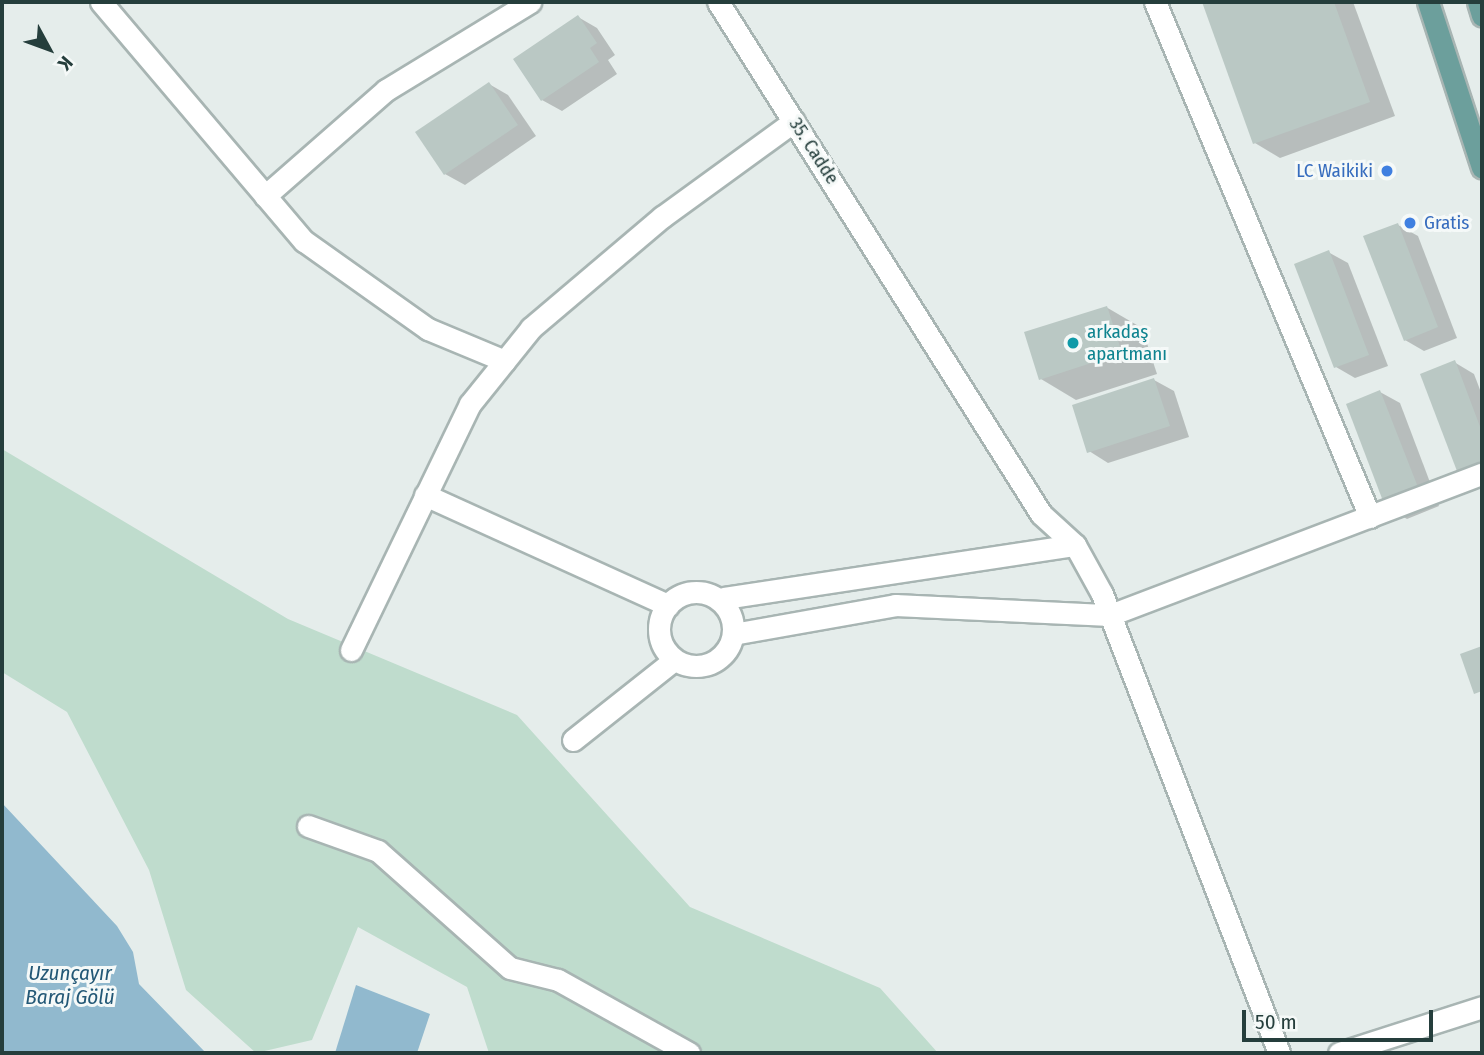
<!DOCTYPE html>
<meta charset="utf-8">
<style>
body{margin:0}
#map{position:relative;width:1484px;height:1055px;overflow:hidden;background:#e5edeb;font-family:"Fira Sans Condensed",sans-serif}
div>[style]{position:absolute}
.green>*{inset:0;background:#bfdccd}
.water>*{inset:0;background:#91b9ce}
.shadow>*{inset:0;background:#0003}
.building>*{inset:0;background:#bac8c4}
.roads{filter:drop-shadow(2px 0 #a8b5b3) drop-shadow(-2px 0 #a8b5b3) drop-shadow(0 2px #a8b5b3) drop-shadow(0 -2px #a8b5b3)}
.minor>*{height:21px;margin:-10.5px;padding:0 10.5px;transform-origin:10.5px;border-radius:10.5px;background:#fff}
.minor>.ring{margin:-10.5px;padding:0;box-sizing:content-box;background:none;border:21px solid #fff;border-radius:50%}
.major>*{height:21px;margin:-10.5px;padding:0 10.5px;transform-origin:10.5px;border-radius:10.5px;background:#6c9f9c}
.dots>*{width:19px;height:19px;translate:-50% -50%;box-sizing:border-box;border:4px solid #f5f9f8;border-radius:50%}
span{translate:-50% -50%;white-space:nowrap;text-align:center;line-height:1.15;-webkit-text-stroke:6px #f5f9f8;paint-order:stroke}
.street-label{font-size:19px;color:#253e3c}
.shop-label{font-size:19px;color:#366cbe}
.right{translate:-100% -50%;text-align:right}
.left{translate:0 -50%;text-align:left}
.culture-label{font-size:19px;color:#0d838f}
.water-label{font-size:21px;color:#235876;font-style:italic}
.frame{position:absolute;inset:0;border:4px solid #253e3c;pointer-events:none}
.north{position:absolute;left:14px;top:14px;width:70px;height:70px;-webkit-text-stroke:5px #f5f9f8;paint-order:stroke;rotate:131deg;font-size:19px;font-weight:700;line-height:28px;text-align:center;color:#253e3c}
.north::after{content:'';display:block;margin:auto;width:24px;height:32px;background:#253e3c;clip-path:polygon(50% 0,100% 100%,50% 72%,0 100%)}
.scale{position:absolute;left:1242px;top:1010px;width:191px;height:32px;box-sizing:border-box;border:4px solid #253e3c;border-top:0;padding-left:9px;font-size:21px;line-height:24px;white-space:nowrap;color:#253e3c;-webkit-text-stroke:5px #f5f9f8;paint-order:stroke}
</style>
<div id="map">
<div class="green">
<i style="clip-path:polygon(2px 449px,288px 619px,517px 715px,690px 907px,880px 988px,938px 1053px,489px 1053px,467px 987px,358px 927px,312px 1040px,256px 1053px,186px 990px,149px 870px,67px 712px,2px 672px)"></i>
</div>
<div class="water">
<i style="clip-path:polygon(2px 803px,117px 926px,133px 952px,139px 984px,206px 1053px,2px 1053px)"></i>
<i style="clip-path:polygon(356px 985px,430px 1014px,417px 1053px,335px 1053px)"></i>
</div>
<div class="shadow">
<i style="clip-path:polygon(1353px 2px,1395px 116px,1280px 158px,1255px 143px,1204px 3px)"></i>
<i style="clip-path:polygon(578px 17px,597px 28px,615px 55px,608px 60px,617px 74px,562px 111px,542px 100px)"></i>
<i style="clip-path:polygon(489px 84px,508px 95px,536px 136px,465px 185px,445px 174px)"></i>
<i style="clip-path:polygon(1398px 225px,1418px 236px,1457px 338px,1424px 351px,1405px 340px)"></i>
<i style="clip-path:polygon(1328px 252px,1348px 263px,1388px 366px,1355px 378px,1336px 367px)"></i>
<i style="clip-path:polygon(1106px 307px,1142px 328px,1157px 374px,1076px 400px,1041px 379px)"></i>
<i style="clip-path:polygon(1454px 362px,1474px 374px,1482px 395px,1481px 489px,1462px 478px)"></i>
<i style="clip-path:polygon(1154px 380px,1174px 391px,1189px 437px,1108px 463px,1089px 451px)"></i>
<i style="clip-path:polygon(1380px 392px,1400px 403px,1439px 506px,1407px 519px,1387px 507px)"></i>
<i style="clip-path:polygon(1482px 648px,1482px 696px,1462px 655px)"></i>
</div>
<div class="building">
<i style="clip-path:polygon(1202px 2px,1334px 2px,1370px 102px,1253px 144px)"></i>
<i style="clip-path:polygon(578px 15px,597px 43px,590px 48px,599px 62px,541px 101px,513px 59px)"></i>
<i style="clip-path:polygon(489px 82px,518px 125px,444px 175px,415px 132px)"></i>
<i style="clip-path:polygon(1398px 223px,1438px 327px,1404px 341px,1363px 236px)"></i>
<i style="clip-path:polygon(1329px 250px,1369px 355px,1334px 368px,1294px 264px)"></i>
<i style="clip-path:polygon(1107px 306px,1122px 353px,1039px 380px,1024px 332px)"></i>
<i style="clip-path:polygon(1455px 360px,1482px 432px,1482px 470px,1460px 479px,1420px 374px)"></i>
<i style="clip-path:polygon(1154px 378px,1170px 426px,1087px 453px,1072px 405px)"></i>
<i style="clip-path:polygon(1380px 390px,1421px 495px,1386px 509px,1346px 404px)"></i>
<i style="clip-path:polygon(1482px 646px,1482px 691px,1474px 694px,1460px 654px)"></i>
</div>
<div class="roads">
<div class="minor">
<i style="left:101px;top:2px;width:314px;rotate:49.7deg"></i>
<i style="left:304px;top:241px;width:152px;rotate:35.4deg"></i>
<i style="left:428px;top:329px;width:83px;rotate:22.6deg"></i>
<i style="left:718px;top:2px;width:605px;rotate:57.75deg"></i>
<i style="left:1041px;top:514px;width:46px;rotate:42.4deg"></i>
<i style="left:1075px;top:545px;width:56px;rotate:61.1deg"></i>
<i style="left:1102px;top:594px;width:492px;rotate:68.9deg"></i>
<i style="left:1155px;top:2px;width:558px;rotate:67.34deg"></i>
<i style="left:265px;top:196px;width:161px;rotate:-41.2deg"></i>
<i style="left:386px;top:90px;width:169px;rotate:-31.4deg"></i>
<i style="left:425px;top:495px;width:267px;rotate:24.4deg"></i>
<i class="ring" style="left:659px;top:592px;width:53px;height:53px"></i>
<i style="left:724px;top:598px;width:355px;rotate:-8.6deg"></i>
<i style="left:733px;top:634px;width:165px;rotate:-10.1deg"></i>
<i style="left:895px;top:605px;width:215px;rotate:2.7deg"></i>
<i style="left:1110px;top:615px;width:398px;rotate:-20.8deg"></i>
<i style="left:351px;top:650px;width:273px;rotate:-64.2deg"></i>
<i style="left:470px;top:404px;width:97px;rotate:-51.2deg"></i>
<i style="left:531px;top:328px;width:172px;rotate:-40.3deg"></i>
<i style="left:662px;top:217px;width:163px;rotate:-36deg"></i>
<i style="left:573px;top:740px;width:129px;rotate:-38.4deg"></i>
<i style="left:308px;top:826px;width:74px;rotate:19.7deg"></i>
<i style="left:378px;top:851px;width:176px;rotate:41.6deg"></i>
<i style="left:510px;top:968px;width:49px;rotate:14deg"></i>
<i style="left:558px;top:980px;width:150px;rotate:29.1deg"></i>
<i style="left:1339px;top:1053px;width:150px;rotate:-17.8deg"></i>
</div>
<div class="major">
<i style="left:1428px;top:2px;width:174px;rotate:71.9deg"></i>
<i style="left:1478px;top:2px;width:14px;rotate:73deg"></i>
</div>
</div>
<div class="dots">
<i style="left:1387px;top:171px;background:#3f7fe0"></i>
<i style="left:1410px;top:223px;background:#3f7fe0"></i>
<i style="left:1073px;top:343px;background:#0f9aa8"></i>
</div>
<div class="street-label">
<span style="left:814px;top:151px;rotate:57deg">35. Cadde</span>
</div>
<div class="shop-label">
<span class="right" style="left:1373px;top:171px">LC Waikiki</span>
<span class="left" style="left:1424px;top:223px">Gratis</span>
</div>
<div class="culture-label">
<span class="left" style="left:1087px;top:343px">arkadaş<br>apartmanı</span>
</div>
<div class="water-label">
<span style="left:70px;top:985px">Uzunçayır<br>Baraj Gölü</span>
</div>
<div class="frame"></div>
<div class="north">K</div>
<div class="scale">50 m</div>
</div>
